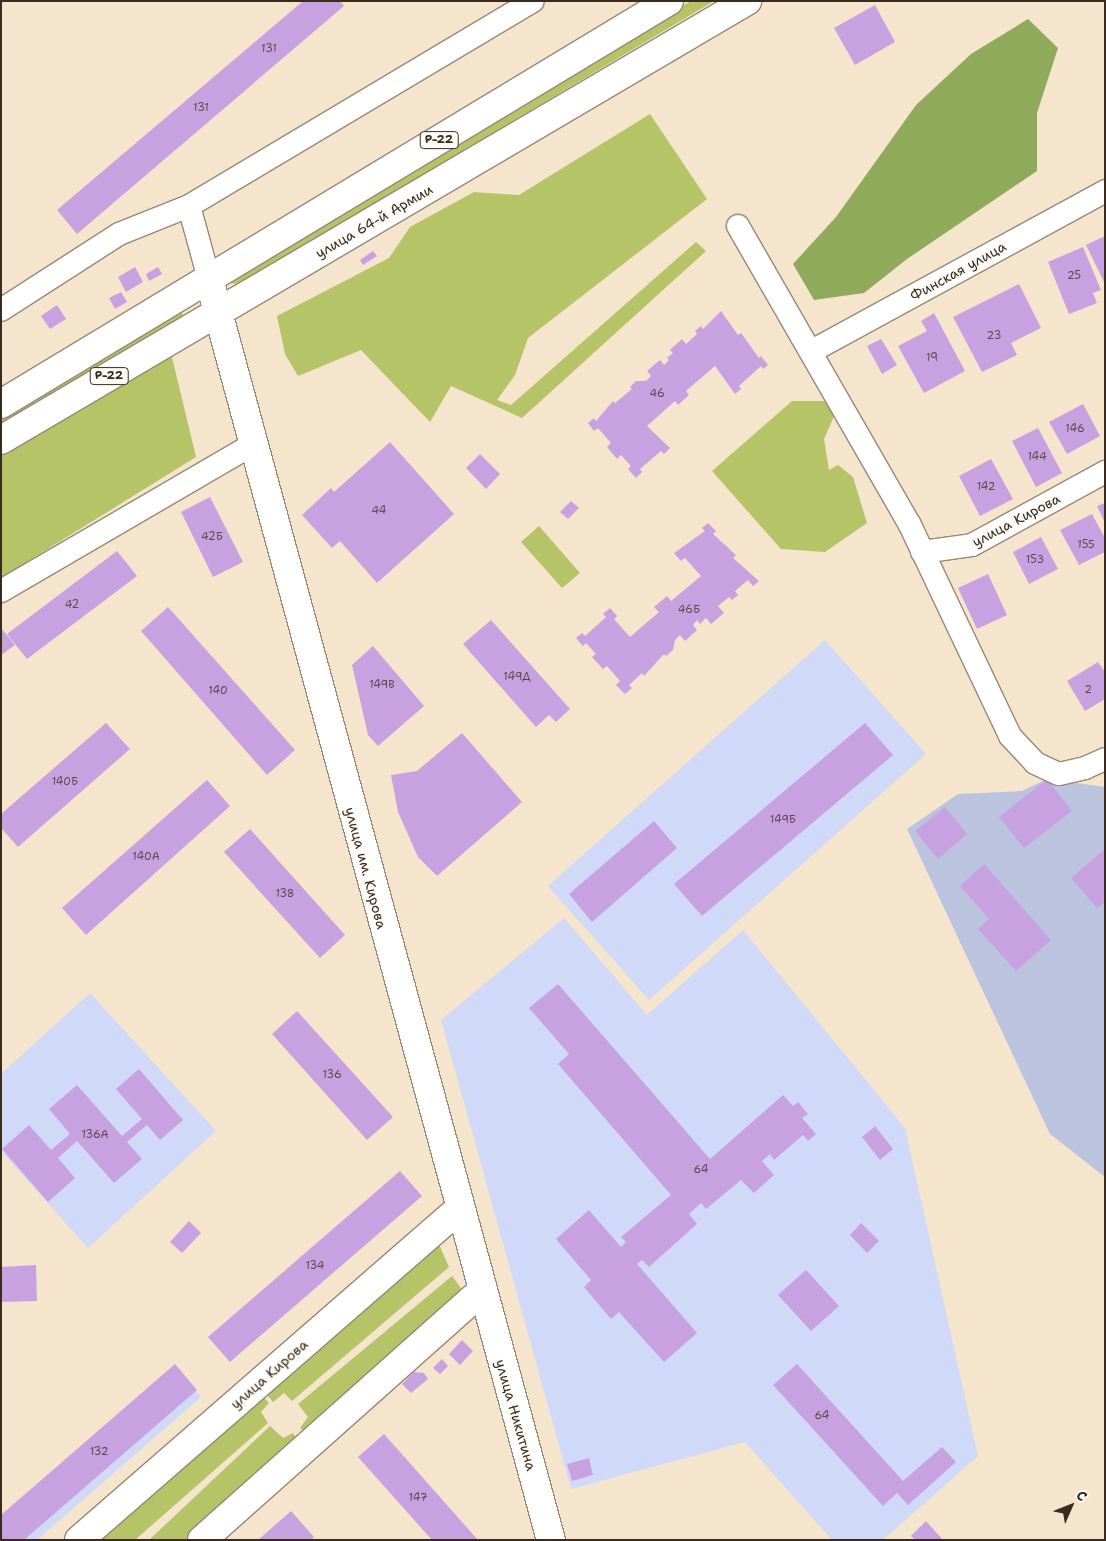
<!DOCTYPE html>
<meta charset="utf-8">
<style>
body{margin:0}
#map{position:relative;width:1106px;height:1541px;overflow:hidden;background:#f5e5cd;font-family:"Shantell Sans",sans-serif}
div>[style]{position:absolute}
.built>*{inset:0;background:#d1d9f9}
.industrial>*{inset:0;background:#bbc3de}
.green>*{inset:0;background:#b5c467}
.forest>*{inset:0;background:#90aa5c}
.building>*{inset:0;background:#c8a2e0}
.roads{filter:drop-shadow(1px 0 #988876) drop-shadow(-1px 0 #988876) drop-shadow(0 1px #988876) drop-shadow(0 -1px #988876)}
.minor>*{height:22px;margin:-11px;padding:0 11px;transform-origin:11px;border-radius:11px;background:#fff}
.major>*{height:28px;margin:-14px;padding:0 14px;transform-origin:14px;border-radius:14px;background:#fff}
.highway>*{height:28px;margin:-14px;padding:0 14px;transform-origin:14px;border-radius:14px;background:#fff}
span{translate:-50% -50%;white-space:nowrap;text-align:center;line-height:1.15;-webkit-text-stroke:4px #fdfcf7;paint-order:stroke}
.number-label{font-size:11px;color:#5e484e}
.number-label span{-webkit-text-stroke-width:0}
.shield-label span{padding:1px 4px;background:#fdfcf7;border:1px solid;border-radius:4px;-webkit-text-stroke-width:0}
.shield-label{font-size:12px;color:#3b2a1e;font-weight:700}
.street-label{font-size:14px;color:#3b2a1e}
.frame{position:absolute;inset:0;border:2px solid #3b2a1e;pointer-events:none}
.north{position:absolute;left:1046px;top:1481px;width:50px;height:50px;-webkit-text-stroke:4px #fdfcf7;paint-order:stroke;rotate:46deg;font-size:14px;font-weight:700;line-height:20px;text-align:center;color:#3b2a1e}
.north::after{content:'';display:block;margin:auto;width:18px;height:22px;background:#3b2a1e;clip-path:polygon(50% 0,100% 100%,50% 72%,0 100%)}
</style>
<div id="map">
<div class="built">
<i style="clip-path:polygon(825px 640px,926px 754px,649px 1000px,548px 886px)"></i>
<i style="clip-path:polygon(564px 918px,647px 1015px,743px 930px,905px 1128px,978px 1456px,883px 1540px,832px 1540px,745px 1442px,571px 1489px,441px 1020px)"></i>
<i style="clip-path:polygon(90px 993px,216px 1131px,88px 1248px,1px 1151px,1px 1074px)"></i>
<i style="clip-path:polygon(180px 1373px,201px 1397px,37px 1540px,1px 1540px)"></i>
</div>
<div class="industrial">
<i style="clip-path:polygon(1047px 779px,1105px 787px,1105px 1177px,1050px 1134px,907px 829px,958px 794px,1022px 791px)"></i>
</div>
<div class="green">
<i style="clip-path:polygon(691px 1px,714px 1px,239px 284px,229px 283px,232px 274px)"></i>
<i style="clip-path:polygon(650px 114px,707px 199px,528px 338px,515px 375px,497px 400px,511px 405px,696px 242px,706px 251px,522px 418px,451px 386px,430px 422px,361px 350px,298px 376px,285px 354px,277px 316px,389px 258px,410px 227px,474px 192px,519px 195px)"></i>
<i style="clip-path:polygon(180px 309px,184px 317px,1px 429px,1px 413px)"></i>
<i style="clip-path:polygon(171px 353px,196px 457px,1px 578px,1px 454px)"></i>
<i style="clip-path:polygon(792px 401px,824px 401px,835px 414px,824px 439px,829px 470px,838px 465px,853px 477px,867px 523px,825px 552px,781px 549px,712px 471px)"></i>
<i style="clip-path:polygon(539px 526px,580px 573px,562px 588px,521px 542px)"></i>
<i style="clip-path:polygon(438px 1242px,449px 1267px,292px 1401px,284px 1393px,273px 1402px,261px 1388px)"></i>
<i style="clip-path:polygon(452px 1276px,461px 1288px,456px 1299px,309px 1435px,300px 1428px,308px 1417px,298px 1404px)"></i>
<i style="clip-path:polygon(258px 1391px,269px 1403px,261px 1412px,268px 1423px,135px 1540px,91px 1540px)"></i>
<i style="clip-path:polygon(270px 1426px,283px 1438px,293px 1433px,298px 1442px,186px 1540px,149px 1540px)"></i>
</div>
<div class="forest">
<i style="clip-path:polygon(1028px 19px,1058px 48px,1037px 113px,1037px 171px,907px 259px,864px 293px,814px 300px,793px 264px,836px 217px,916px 105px,971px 54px)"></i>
</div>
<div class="building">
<i style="clip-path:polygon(303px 1px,340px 1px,344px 6px,77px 234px,57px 210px)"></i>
<i style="clip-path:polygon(875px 5px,895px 42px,855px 65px,834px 28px)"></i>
<i style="clip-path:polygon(1105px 236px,1105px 284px,1086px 245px)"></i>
<i style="clip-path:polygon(1083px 247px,1101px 290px,1093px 293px,1097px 303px,1069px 314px,1048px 262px)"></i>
<i style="clip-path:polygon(373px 251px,377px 256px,363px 265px,360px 260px)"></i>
<i style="clip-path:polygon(135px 267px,143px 282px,126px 292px,118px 277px)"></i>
<i style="clip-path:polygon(158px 267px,162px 274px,149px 281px,146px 274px)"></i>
<i style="clip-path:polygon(1019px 284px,1041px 328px,1011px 343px,1017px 355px,982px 372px,953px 317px)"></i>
<i style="clip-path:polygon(121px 292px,127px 302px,115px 309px,109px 298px)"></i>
<i style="clip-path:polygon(57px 305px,66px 319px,50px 329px,41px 316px)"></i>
<i style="clip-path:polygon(721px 311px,738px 335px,741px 333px,759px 358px,761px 356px,768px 365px,763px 369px,761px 366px,739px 386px,741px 389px,735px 394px,715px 366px,686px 391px,689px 395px,678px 405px,675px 401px,647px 426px,670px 448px,664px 454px,661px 451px,640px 469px,642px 472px,636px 478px,628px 469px,631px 466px,621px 455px,617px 459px,607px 447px,611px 443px,598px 428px,594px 431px,588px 423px,594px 418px,596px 421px,613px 401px,615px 403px,632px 389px,630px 387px,636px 381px,646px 381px,651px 376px,647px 371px,660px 360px,664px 365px,669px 360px,667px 358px,673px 353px,670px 350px,682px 339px,686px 344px,697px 334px,695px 331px,701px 326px,703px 329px)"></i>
<i style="clip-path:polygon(934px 313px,965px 371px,924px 393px,898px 346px,927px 331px,921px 321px)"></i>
<i style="clip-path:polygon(881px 339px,897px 365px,882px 374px,867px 346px)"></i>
<i style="clip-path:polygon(1083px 404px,1100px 436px,1067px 454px,1049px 422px)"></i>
<i style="clip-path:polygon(1038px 428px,1062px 473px,1036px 487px,1012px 441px)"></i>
<i style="clip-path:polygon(390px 442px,454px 514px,377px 583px,340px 541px,332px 548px,302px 515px,331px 488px,334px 492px)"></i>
<i style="clip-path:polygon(480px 454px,500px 474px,486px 489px,466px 468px)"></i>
<i style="clip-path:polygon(991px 459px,1013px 499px,980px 516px,959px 476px)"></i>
<i style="clip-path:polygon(210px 497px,243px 562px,213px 577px,181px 512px)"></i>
<i style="clip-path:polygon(571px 501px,579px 508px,568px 519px,560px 512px)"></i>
<i style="clip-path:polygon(1105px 503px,1105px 523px,1097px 506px)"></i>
<i style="clip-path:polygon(1092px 514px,1105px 538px,1105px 552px,1079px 565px,1060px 530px)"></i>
<i style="clip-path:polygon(708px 523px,716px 531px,713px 534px,736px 555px,733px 558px,759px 581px,753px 586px,748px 580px,735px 591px,738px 595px,732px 600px,729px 597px,718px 606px,724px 613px,711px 624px,706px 618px,700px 624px,697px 620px,693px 625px,697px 630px,685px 641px,680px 635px,675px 640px,673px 650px,666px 656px,664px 654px,644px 676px,642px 673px,629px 685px,632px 688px,625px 694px,616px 685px,620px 681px,607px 666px,603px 669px,592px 657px,596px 654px,586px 643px,583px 646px,576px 638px,582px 633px,585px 636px,606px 617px,603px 614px,610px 608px,617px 616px,614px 619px,630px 637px,659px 612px,654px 607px,667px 596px,671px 601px,701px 576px,685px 558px,681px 561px,674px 553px,705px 531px,702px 528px)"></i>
<i style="clip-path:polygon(1041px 537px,1058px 569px,1029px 584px,1013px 552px)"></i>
<i style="clip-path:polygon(117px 551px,137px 576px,27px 659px,7px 634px)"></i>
<i style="clip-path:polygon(988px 574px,1007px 615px,977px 629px,958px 588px)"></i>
<i style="clip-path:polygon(168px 607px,295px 750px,267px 775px,141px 631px)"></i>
<i style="clip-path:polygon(491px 620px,570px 709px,556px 722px,549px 715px,536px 727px,463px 644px)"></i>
<i style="clip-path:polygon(1px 628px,15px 645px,1px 655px)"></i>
<i style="clip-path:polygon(373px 646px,424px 706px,378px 746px,368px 735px,352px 665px)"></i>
<i style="clip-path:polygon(1098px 662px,1105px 672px,1105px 699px,1085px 711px,1067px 681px)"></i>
<i style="clip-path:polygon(106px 723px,130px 749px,18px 847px,1px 828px,1px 814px)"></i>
<i style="clip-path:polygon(865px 723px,893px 755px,702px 916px,674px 884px)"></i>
<i style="clip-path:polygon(462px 733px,522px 802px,437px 876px,418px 857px,398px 812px,391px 775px,417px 771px)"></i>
<i style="clip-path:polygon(1047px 779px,1072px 811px,1024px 848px,999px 817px)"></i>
<i style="clip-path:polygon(207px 780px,230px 806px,86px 935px,62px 908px)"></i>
<i style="clip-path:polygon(945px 807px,967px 834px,938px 859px,915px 831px)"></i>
<i style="clip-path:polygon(654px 821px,677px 848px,592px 922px,569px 894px)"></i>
<i style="clip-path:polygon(250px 829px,345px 935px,320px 958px,224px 852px)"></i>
<i style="clip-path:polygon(1105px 849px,1105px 902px,1097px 908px,1071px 878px)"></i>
<i style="clip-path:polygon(984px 864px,1051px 940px,1016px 971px,978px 929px,989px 919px,960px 886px)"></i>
<i style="clip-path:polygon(558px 984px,710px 1159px,783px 1095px,793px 1106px,798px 1102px,808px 1114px,802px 1118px,816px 1134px,808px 1141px,803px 1135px,774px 1160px,770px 1154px,762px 1161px,774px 1175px,754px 1193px,741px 1180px,706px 1209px,701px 1203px,689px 1214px,697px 1224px,649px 1267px,642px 1260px,637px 1264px,697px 1333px,664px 1362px,619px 1312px,611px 1319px,584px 1287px,591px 1280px,556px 1239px,589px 1210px,621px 1247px,626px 1242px,621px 1237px,671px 1195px,558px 1064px,569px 1054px,529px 1008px)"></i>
<i style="clip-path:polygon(297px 1011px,393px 1117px,367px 1140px,272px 1034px)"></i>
<i style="clip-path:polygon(139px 1069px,183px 1120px,160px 1140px,147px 1125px,127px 1142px,142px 1159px,114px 1183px,77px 1141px,58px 1158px,75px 1178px,48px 1202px,2px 1149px,29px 1125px,51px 1150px,70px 1134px,49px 1109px,77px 1085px,122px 1136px,142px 1119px,116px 1089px)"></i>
<i style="clip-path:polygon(875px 1126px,893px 1149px,880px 1160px,862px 1137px)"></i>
<i style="clip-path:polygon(400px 1171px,422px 1196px,230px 1362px,208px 1337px)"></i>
<i style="clip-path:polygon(189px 1221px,201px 1233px,182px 1253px,170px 1242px)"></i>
<i style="clip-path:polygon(861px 1223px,879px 1241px,867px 1253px,850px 1235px)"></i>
<i style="clip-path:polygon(36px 1265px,37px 1301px,1px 1302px,1px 1267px)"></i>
<i style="clip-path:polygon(806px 1270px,839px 1306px,811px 1331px,778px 1295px)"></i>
<i style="clip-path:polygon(462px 1340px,473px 1351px,460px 1365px,449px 1354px)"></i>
<i style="clip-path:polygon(442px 1359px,448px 1366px,440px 1374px,433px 1368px)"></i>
<i style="clip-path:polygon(175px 1364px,197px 1390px,24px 1540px,1px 1540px,1px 1515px)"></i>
<i style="clip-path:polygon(797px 1364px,903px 1481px,942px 1447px,956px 1462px,908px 1505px,897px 1493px,883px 1506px,773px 1385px)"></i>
<i style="clip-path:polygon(414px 1372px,424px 1373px,428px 1379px,411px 1393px,402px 1384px)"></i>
<i style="clip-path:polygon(384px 1434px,478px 1540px,432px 1540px,358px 1457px)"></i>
<i style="clip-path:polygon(589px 1458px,593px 1475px,572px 1481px,567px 1464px)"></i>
<i style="clip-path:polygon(291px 1511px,314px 1537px,311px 1540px,258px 1540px)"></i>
<i style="clip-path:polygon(926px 1521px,943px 1540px,915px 1540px,911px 1536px)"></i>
</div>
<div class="roads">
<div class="minor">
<i style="left:189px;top:206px;width:400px;rotate:-30.8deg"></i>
<i style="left:738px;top:226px;width:343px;rotate:60.1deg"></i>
<i style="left:909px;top:523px;width:236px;rotate:64.6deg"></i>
<i style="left:1010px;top:736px;width:37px;rotate:47deg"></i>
<i style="left:1035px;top:763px;width:26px;rotate:25deg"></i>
<i style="left:1059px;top:774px;width:27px;rotate:-13deg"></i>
<i style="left:1085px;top:768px;width:22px;rotate:-24deg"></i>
<i style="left:1px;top:310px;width:140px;rotate:-32.8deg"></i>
<i style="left:119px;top:234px;width:75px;rotate:-21.8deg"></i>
<i style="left:189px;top:206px;width:76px;rotate:74.7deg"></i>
<i style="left:812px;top:351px;width:334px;rotate:-28.6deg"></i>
<i style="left:922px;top:552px;width:50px;rotate:-8deg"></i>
<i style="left:972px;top:545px;width:152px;rotate:-28.8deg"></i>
<i style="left:1px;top:591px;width:290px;rotate:-30.2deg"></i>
</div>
<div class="major">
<i style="left:209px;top:279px;width:1307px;rotate:74.83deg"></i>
<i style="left:79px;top:1540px;width:504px;rotate:-41.06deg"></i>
<i style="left:202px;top:1540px;width:374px;rotate:-41.7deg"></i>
</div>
<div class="highway">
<i style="left:1px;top:404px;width:780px;rotate:-31.1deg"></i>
<i style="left:1px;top:440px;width:866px;rotate:-30.48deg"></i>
</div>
</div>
<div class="number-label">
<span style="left:269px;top:49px">131</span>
<span style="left:201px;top:108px">131</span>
<span style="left:1074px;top:276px">25</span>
<span style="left:994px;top:336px">23</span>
<span style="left:932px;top:358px">19</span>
<span style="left:657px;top:394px">46</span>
<span style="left:1075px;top:429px">146</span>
<span style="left:1037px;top:457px">144</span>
<span style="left:986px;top:487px">142</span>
<span style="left:379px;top:511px">44</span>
<span style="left:212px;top:537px">42Б</span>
<span style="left:1086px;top:545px">155</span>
<span style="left:1035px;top:560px">153</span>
<span style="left:72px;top:605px">42</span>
<span style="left:689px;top:610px">46Б</span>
<span style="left:517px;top:677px">149Д</span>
<span style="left:382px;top:685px">149В</span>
<span style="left:1088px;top:690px">2</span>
<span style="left:218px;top:691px">140</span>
<span style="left:65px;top:782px">140Б</span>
<span style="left:783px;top:820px">149Б</span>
<span style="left:146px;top:857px">140А</span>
<span style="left:285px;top:894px">138</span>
<span style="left:332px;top:1075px">136</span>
<span style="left:95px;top:1135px">136А</span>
<span style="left:701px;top:1170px">64</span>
<span style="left:315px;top:1266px">134</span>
<span style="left:822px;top:1416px">64</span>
<span style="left:99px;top:1452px">132</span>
<span style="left:418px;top:1498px">147</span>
</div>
<div class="shield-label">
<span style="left:439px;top:140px">Р-22</span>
<span style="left:109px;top:376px">Р-22</span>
</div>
<div class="street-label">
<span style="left:374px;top:221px;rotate:-30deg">улица 64-й Армии</span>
<span style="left:958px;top:271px;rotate:-29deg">Финская улица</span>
<span style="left:1016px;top:520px;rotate:-28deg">улица Кирова</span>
<span style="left:366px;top:868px;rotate:75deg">улица им. Кирова</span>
<span style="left:269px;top:1374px;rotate:-41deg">улица Кирова</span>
<span style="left:516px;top:1415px;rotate:74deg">улица Никитина</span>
</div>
<div class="frame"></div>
<div class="north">С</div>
</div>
